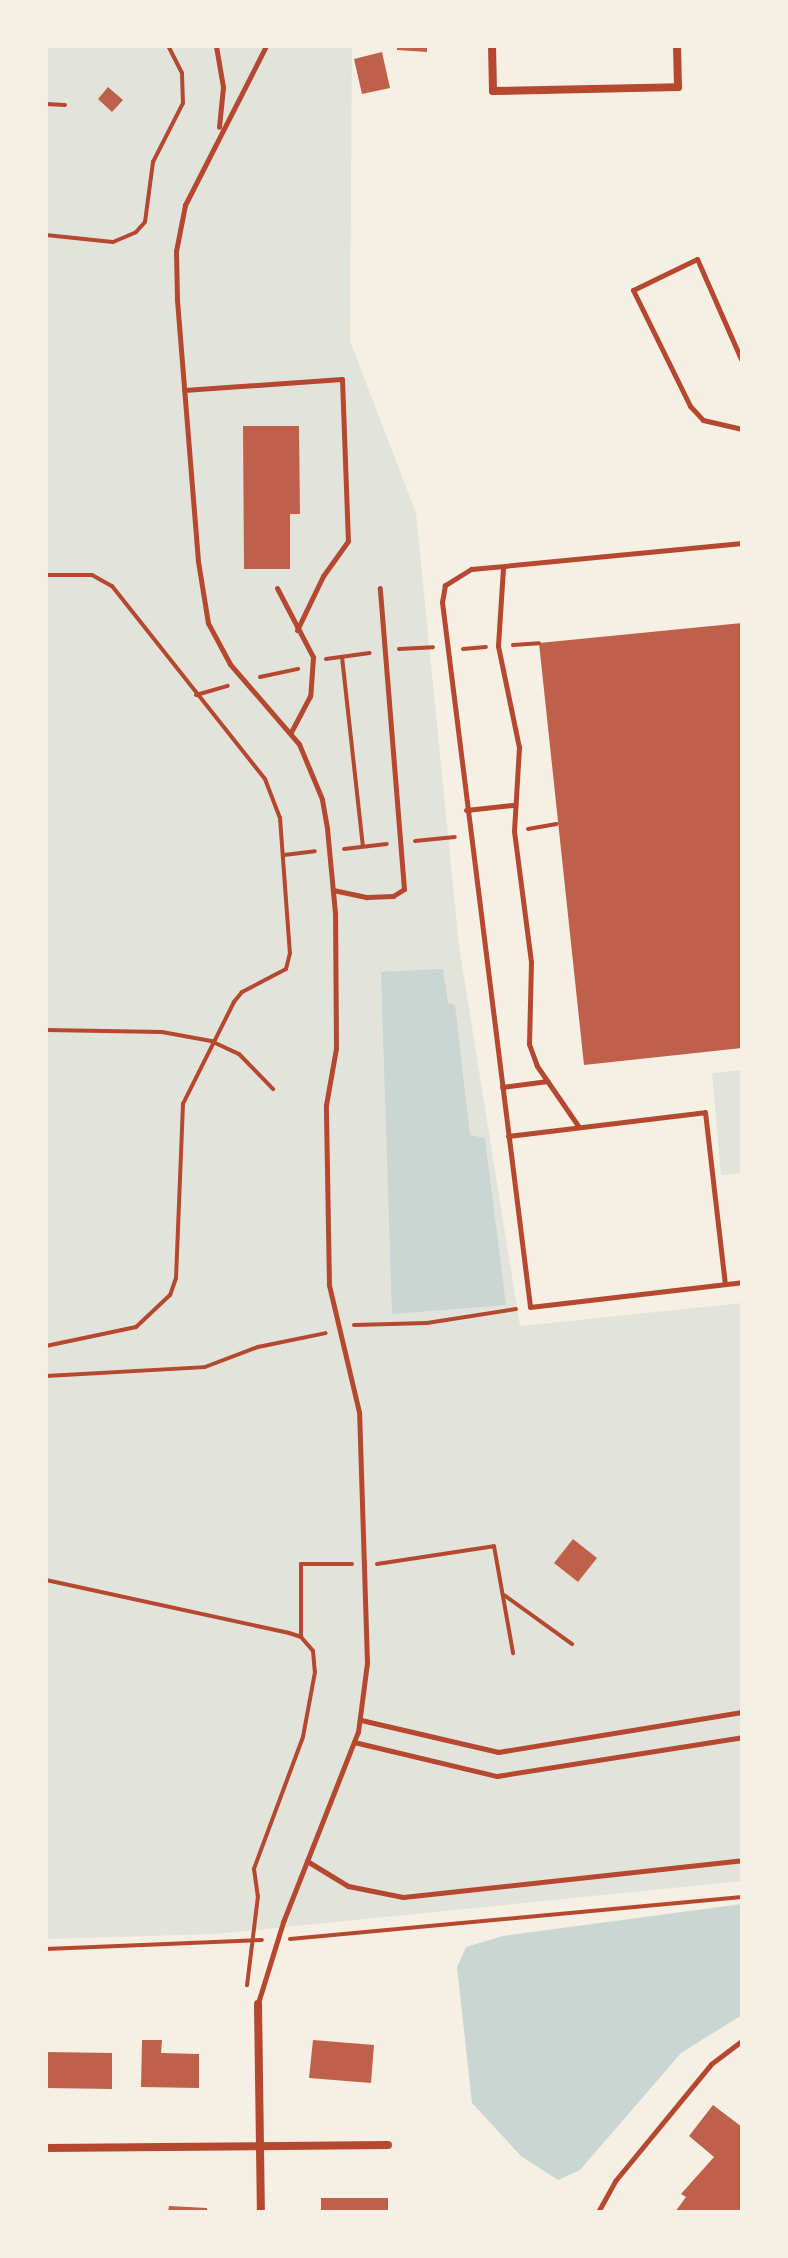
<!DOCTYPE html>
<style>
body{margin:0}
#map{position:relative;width:788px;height:2258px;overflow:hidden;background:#f6efe4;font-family:Georgia,serif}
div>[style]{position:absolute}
.green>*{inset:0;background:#e2e4dc}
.water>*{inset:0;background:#c9d6d2}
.building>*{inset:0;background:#bf614a}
.path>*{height:4px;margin:-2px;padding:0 2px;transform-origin:2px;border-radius:2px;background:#b5482f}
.service>*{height:5px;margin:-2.5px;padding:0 2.5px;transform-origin:2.5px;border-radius:2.5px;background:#b5482f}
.minor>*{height:8px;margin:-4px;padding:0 4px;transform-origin:4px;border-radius:4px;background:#b5482f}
span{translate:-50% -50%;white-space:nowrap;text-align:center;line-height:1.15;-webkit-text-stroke:8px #f6efe4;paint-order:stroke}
.frame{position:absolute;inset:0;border:48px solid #f6efe4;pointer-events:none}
</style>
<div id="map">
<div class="green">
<i style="clip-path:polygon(46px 46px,352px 46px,350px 341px,416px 513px,459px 946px,520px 1326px,742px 1303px,742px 1881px,216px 1934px,46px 1939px)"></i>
<i style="clip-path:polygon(742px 1070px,742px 1173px,721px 1175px,712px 1073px)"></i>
</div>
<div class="water">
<i style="clip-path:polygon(443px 969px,448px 1003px,455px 1005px,470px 1135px,485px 1138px,506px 1305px,392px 1314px,381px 972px)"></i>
<i style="clip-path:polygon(742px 1904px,742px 2015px,681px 2053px,580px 2170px,558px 2180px,521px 2156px,472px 2103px,457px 1967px,466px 1947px,503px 1936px)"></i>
</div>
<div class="building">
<i style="clip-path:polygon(397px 46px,427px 46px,427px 52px,397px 50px)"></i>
<i style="clip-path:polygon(382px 52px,390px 88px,362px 94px,354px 59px)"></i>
<i style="clip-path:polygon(108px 87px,123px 100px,112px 112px,98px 99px)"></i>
<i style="clip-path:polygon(243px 426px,299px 426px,300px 514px,290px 514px,290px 569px,244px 569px)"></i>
<i style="clip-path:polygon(742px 623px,742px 1048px,584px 1065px,539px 643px)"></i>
<i style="clip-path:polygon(573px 1539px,597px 1558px,578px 1582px,554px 1563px)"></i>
<i style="clip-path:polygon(142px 2040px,162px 2040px,161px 2053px,199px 2054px,199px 2088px,141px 2087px)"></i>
<i style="clip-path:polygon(313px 2040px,374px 2045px,371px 2083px,309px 2078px)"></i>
<i style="clip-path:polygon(46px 2052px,112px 2053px,112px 2089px,46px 2088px)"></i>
<i style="clip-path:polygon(713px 2105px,742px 2127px,742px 2212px,675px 2212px,686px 2197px,681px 2194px,714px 2157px,689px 2136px)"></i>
<i style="clip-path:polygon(321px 2198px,388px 2198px,388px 2212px,321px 2212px)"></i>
<i style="clip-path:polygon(169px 2206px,207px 2208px,207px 2212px,168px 2212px)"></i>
</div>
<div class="path">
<i style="left:46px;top:104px;width:19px;rotate:3deg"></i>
<i style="left:46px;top:235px;width:67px;rotate:6deg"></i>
<i style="left:113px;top:242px;width:25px;rotate:-23deg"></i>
<i style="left:136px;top:232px;width:13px;rotate:-48deg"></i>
<i style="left:145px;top:222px;width:61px;rotate:-82.4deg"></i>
<i style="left:153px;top:162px;width:66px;rotate:-63deg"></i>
<i style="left:183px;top:103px;width:30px;rotate:-92deg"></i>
<i style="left:182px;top:73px;width:30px;rotate:-117deg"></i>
<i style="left:46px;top:575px;width:46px"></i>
<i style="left:92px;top:575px;width:23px;rotate:29deg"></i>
<i style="left:112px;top:586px;width:246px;rotate:51.6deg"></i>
<i style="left:265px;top:779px;width:42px;rotate:69deg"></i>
<i style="left:280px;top:818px;width:135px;rotate:85.8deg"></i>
<i style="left:290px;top:953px;width:16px;rotate:104deg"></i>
<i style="left:286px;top:969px;width:50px;rotate:152.4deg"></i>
<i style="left:242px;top:992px;width:13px;rotate:129deg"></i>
<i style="left:234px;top:1002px;width:114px;rotate:116.6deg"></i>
<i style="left:183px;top:1104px;width:174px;rotate:92.3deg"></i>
<i style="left:176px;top:1278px;width:18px;rotate:109deg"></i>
<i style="left:170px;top:1295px;width:47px;rotate:136.7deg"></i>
<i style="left:136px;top:1327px;width:92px;rotate:168.1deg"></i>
<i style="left:513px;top:645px;width:26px;rotate:-4deg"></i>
<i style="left:399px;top:649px;width:34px;rotate:-3deg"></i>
<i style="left:463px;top:649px;width:23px;rotate:-5deg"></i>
<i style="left:342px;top:657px;width:190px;rotate:83.7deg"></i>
<i style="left:326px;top:659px;width:44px;rotate:-7.8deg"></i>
<i style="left:260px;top:677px;width:39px;rotate:-12deg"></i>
<i style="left:196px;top:695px;width:33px;rotate:-16deg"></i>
<i style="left:528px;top:829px;width:29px;rotate:-10deg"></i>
<i style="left:415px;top:841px;width:40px;rotate:-5.7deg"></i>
<i style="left:344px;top:849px;width:43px;rotate:-6.6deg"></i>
<i style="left:284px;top:855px;width:31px;rotate:-7deg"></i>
<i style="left:46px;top:1030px;width:116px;rotate:1deg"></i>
<i style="left:162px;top:1032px;width:50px;rotate:10.4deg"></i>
<i style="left:211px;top:1041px;width:31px;rotate:25deg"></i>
<i style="left:239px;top:1054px;width:49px;rotate:45.8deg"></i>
<i style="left:354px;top:1325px;width:73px;rotate:-1.6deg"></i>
<i style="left:427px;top:1323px;width:90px;rotate:-8.9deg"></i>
<i style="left:46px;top:1376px;width:159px;rotate:-3.2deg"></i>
<i style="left:205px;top:1367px;width:57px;rotate:-20.7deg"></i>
<i style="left:258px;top:1347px;width:69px;rotate:-11.6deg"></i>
<i style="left:377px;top:1564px;width:118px;rotate:-8.7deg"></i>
<i style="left:494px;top:1546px;width:109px;rotate:79.9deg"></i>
<i style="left:46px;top:1580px;width:249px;rotate:12.3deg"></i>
<i style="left:289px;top:1633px;width:13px;rotate:18deg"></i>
<i style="left:301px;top:1637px;width:18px;rotate:49deg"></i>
<i style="left:313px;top:1651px;width:21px;rotate:85deg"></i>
<i style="left:315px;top:1672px;width:66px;rotate:100.5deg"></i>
<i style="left:303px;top:1737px;width:141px;rotate:110.4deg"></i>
<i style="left:254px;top:1869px;width:27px;rotate:82deg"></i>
<i style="left:258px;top:1896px;width:90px;rotate:97deg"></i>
<i style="left:504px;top:1595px;width:84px;rotate:35.8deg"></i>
<i style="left:301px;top:1636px;width:72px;rotate:-90deg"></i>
<i style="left:301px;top:1564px;width:51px"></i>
<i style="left:290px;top:1939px;width:454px;rotate:-5.3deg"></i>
<i style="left:46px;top:1949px;width:216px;rotate:-2.4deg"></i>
</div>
<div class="service">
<i style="left:216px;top:46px;width:42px;rotate:80.3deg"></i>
<i style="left:223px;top:87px;width:40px;rotate:95.7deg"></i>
<i style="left:741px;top:359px;width:109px;rotate:-113.7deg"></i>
<i style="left:697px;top:259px;width:71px;rotate:154.2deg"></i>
<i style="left:633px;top:290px;width:129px;rotate:63.8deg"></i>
<i style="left:690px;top:406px;width:19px;rotate:47deg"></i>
<i style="left:703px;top:420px;width:40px;rotate:13deg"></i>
<i style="left:184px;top:390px;width:158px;rotate:-4deg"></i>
<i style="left:342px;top:379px;width:162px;rotate:87.9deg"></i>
<i style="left:348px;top:541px;width:43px;rotate:125.5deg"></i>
<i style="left:323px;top:576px;width:60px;rotate:115.7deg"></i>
<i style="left:742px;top:543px;width:272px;rotate:174.5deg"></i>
<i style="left:471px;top:569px;width:31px;rotate:148deg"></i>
<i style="left:445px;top:585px;width:17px;rotate:100deg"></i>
<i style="left:442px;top:602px;width:710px;rotate:82.88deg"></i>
<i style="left:530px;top:1307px;width:213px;rotate:-6.7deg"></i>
<i style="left:503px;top:568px;width:78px;rotate:93.7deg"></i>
<i style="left:498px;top:646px;width:103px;rotate:78.3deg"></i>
<i style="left:519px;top:747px;width:84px;rotate:93.4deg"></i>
<i style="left:514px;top:831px;width:132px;rotate:82.6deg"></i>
<i style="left:531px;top:962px;width:82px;rotate:91.4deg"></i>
<i style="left:529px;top:1044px;width:23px;rotate:70deg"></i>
<i style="left:537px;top:1066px;width:74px;rotate:55.5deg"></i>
<i style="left:277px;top:588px;width:78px;rotate:62.4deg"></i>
<i style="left:313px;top:657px;width:39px;rotate:94deg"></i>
<i style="left:310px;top:696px;width:41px;rotate:117.8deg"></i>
<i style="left:466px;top:810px;width:47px;rotate:-6.1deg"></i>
<i style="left:333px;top:890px;width:35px;rotate:12deg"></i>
<i style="left:367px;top:897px;width:26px;rotate:-2deg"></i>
<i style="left:393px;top:896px;width:13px;rotate:-32deg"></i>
<i style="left:404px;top:889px;width:302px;rotate:-94.6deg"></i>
<i style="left:502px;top:1087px;width:46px;rotate:-7.4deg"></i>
<i style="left:508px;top:1136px;width:198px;rotate:-6.9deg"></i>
<i style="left:705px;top:1112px;width:173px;rotate:83.4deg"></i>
<i style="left:361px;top:1720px;width:141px;rotate:13.1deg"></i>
<i style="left:498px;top:1752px;width:247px;rotate:-9.3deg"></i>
<i style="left:354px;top:1742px;width:147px;rotate:13.4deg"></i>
<i style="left:497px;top:1776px;width:248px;rotate:-9deg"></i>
<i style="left:307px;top:1861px;width:48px;rotate:31.4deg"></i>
<i style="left:348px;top:1886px;width:56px;rotate:11.3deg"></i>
<i style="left:403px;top:1897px;width:341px;rotate:-6.2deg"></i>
<i style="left:258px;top:2003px;width:85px;rotate:-72.8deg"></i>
<i style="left:283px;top:1922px;width:204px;rotate:-68.5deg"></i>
<i style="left:358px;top:1732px;width:70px;rotate:-82.6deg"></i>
<i style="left:367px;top:1663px;width:251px;rotate:-91.8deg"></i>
<i style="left:359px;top:1412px;width:130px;rotate:-103.3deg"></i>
<i style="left:329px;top:1285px;width:180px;rotate:-91deg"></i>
<i style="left:326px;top:1105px;width:58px;rotate:-80deg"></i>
<i style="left:336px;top:1048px;width:135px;rotate:-90.4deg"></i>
<i style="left:335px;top:913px;width:85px;rotate:-95.4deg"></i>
<i style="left:327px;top:828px;width:29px;rotate:-100deg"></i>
<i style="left:322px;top:799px;width:60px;rotate:-112.7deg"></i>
<i style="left:299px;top:744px;width:106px;rotate:-130.8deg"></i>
<i style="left:230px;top:664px;width:47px;rotate:-118.2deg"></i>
<i style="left:208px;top:623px;width:63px;rotate:-99.2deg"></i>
<i style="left:198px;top:561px;width:263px;rotate:-94.6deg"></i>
<i style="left:177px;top:299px;width:48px;rotate:-91.2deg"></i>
<i style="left:176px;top:251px;width:47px;rotate:-78.9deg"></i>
<i style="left:185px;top:205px;width:178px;rotate:-63deg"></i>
<i style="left:598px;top:2212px;width:35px;rotate:-61deg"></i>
<i style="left:615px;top:2181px;width:151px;rotate:-50.6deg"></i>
<i style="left:711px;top:2064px;width:39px;rotate:-37deg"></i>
</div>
<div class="minor">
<i style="left:492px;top:46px;width:45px;rotate:88.7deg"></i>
<i style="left:493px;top:91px;width:185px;rotate:-1.2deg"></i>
<i style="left:678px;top:87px;width:41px;rotate:-91.4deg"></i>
<i style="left:258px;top:2004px;width:208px;rotate:89.2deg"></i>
<i style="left:46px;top:2148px;width:342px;rotate:-0.5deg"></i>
</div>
<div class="frame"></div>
</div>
